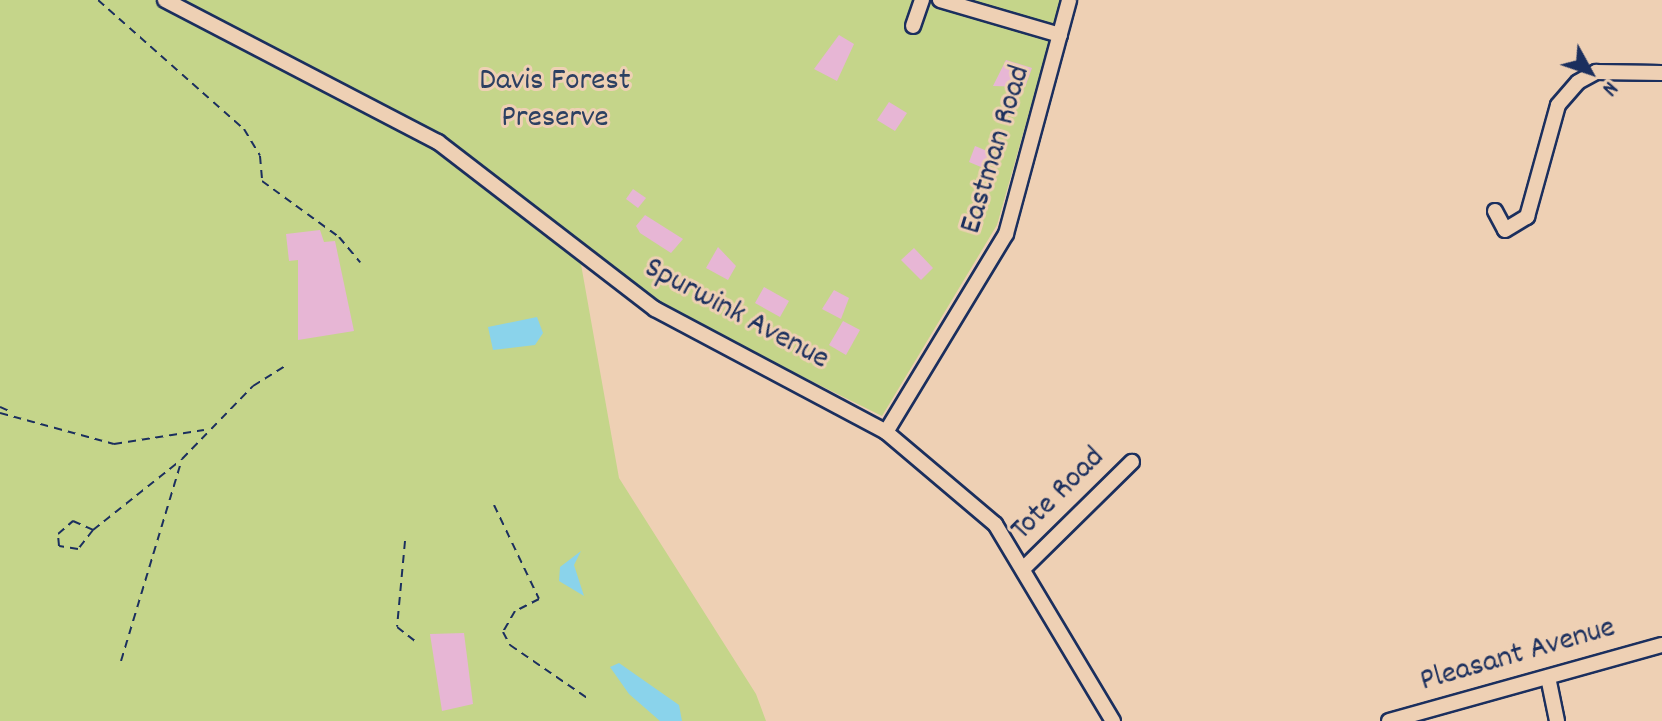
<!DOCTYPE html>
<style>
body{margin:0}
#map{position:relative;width:1662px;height:721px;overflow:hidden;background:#eed0b4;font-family:Dekko,sans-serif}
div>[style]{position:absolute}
.green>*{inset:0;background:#c5d58a}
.water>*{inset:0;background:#8ad3eb}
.building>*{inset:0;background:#e7b6d5}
.path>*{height:2px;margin-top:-1px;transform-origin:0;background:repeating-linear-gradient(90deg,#1b2f5e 0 8px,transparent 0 14px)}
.roads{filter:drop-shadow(2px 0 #1b2f5e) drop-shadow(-2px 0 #1b2f5e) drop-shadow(0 2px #1b2f5e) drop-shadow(0 -2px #1b2f5e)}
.minor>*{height:14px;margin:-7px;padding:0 7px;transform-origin:7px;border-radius:7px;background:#eed0b4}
span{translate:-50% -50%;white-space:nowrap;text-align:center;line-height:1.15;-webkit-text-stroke:6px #eed0b4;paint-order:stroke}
.park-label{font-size:32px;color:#2c4062}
.street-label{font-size:32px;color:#1b2f5e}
.north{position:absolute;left:1550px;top:32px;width:80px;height:80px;-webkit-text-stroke:6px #eed0b4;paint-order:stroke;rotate:130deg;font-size:22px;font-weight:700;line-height:32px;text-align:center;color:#1b2f5e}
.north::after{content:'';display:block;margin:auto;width:28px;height:36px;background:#1b2f5e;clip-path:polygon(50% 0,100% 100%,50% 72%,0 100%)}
</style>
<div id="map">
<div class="green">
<i style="clip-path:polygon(0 0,1061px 0,997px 225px,882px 416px,690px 321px,579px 253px,619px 478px,756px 694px,766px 721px,0 721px)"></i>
</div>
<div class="water">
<i style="clip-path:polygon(537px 317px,543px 333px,535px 345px,493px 350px,488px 327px)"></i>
<i style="clip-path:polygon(581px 551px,574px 565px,584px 596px,559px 581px,560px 567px)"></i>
<i style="clip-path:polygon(619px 663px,679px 705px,682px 721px,660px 721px,629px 694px,610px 667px)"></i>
</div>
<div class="building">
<i style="clip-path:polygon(839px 35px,854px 44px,837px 81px,814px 69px)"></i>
<i style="clip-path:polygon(1006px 60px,1032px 68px,1025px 87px,993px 86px)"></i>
<i style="clip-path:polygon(889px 102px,907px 113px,895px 131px,877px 120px)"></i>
<i style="clip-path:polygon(975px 146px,992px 153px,988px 170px,969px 162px)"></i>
<i style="clip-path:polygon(633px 189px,646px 198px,638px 208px,626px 199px)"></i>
<i style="clip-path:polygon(645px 215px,683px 239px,671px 253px,640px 233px,636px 226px)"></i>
<i style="clip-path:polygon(320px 230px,324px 242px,335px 241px,354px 331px,298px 340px,298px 260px,289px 261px,286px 234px)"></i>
<i style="clip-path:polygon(718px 247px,736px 266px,728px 280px,706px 268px)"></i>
<i style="clip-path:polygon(914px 248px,933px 268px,921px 280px,901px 260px)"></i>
<i style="clip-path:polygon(764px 287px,789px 301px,780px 317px,755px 303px)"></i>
<i style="clip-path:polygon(834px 290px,849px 298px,841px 319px,822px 309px)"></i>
<i style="clip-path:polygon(843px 321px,860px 330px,846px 355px,829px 345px)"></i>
<i style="clip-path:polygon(464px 633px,473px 704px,442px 711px,430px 634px)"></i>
</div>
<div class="path">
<i style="left:98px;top:0;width:195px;rotate:41.5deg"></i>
<i style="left:244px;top:129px;width:31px;rotate:59deg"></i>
<i style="left:260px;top:156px;width:25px;rotate:85deg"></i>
<i style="left:262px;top:181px;width:95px;rotate:36deg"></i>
<i style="left:339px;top:237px;width:33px;rotate:50deg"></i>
<i style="left:0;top:407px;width:12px;rotate:24deg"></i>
<i style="left:0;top:413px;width:118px;rotate:15.2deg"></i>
<i style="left:114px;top:444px;width:91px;rotate:-8.8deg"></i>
<i style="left:494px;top:505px;width:104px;rotate:64.4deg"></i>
<i style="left:539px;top:599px;width:27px;rotate:153deg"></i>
<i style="left:515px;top:611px;width:24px;rotate:120deg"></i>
<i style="left:503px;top:632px;width:15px;rotate:62deg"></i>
<i style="left:510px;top:645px;width:93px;rotate:34.5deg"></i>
<i style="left:93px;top:530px;width:24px;rotate:128deg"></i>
<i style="left:78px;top:549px;width:19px;rotate:-171deg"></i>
<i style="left:59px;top:546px;width:12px;rotate:-95deg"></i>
<i style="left:58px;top:534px;width:20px;rotate:-41deg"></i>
<i style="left:73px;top:521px;width:22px;rotate:24deg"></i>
<i style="left:93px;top:530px;width:112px;rotate:-38.5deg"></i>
<i style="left:405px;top:541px;width:86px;rotate:95.3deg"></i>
<i style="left:397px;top:627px;width:23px;rotate:38deg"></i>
<i style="left:121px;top:661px;width:211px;rotate:-73.2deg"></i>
<i style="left:182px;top:459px;width:102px;rotate:-45.8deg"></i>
<i style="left:253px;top:386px;width:40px;rotate:-32deg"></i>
</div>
<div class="roads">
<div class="minor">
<i style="left:165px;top:0;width:308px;rotate:27.5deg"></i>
<i style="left:438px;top:142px;width:274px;rotate:37.6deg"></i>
<i style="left:655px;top:309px;width:262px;rotate:28deg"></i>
<i style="left:886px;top:432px;width:143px;rotate:40.2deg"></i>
<i style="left:995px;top:524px;width:230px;rotate:59.1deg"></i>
<i style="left:940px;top:0;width:125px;rotate:16.3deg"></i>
<i style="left:913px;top:26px;width:28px;rotate:-71deg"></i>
<i style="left:1495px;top:211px;width:21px;rotate:62deg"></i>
<i style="left:1505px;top:230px;width:26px;rotate:-31deg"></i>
<i style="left:1527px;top:217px;width:116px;rotate:-74.5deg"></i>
<i style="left:1558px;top:105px;width:30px;rotate:-49deg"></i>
<i style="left:1578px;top:82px;width:21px;rotate:-29deg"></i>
<i style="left:1596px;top:72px;width:66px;rotate:0.9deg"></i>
<i style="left:886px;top:432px;width:232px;rotate:-58.8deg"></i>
<i style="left:1006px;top:234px;width:242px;rotate:-74.9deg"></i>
<i style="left:1025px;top:567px;width:150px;rotate:-44.5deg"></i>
<i style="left:1548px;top:677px;width:45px;rotate:78.4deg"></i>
<i style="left:1389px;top:721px;width:283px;rotate:-15.6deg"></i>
</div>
</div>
<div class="park-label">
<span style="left:555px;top:101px">Davis Forest<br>Preserve</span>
</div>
<div class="street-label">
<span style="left:997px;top:150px;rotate:-73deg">Eastman Road</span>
<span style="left:736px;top:315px;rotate:28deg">Spurwink Avenue</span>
<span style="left:1059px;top:495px;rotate:-45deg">Tote Road</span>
<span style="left:1518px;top:656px;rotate:-16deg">Pleasant Avenue</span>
</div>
<div class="north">N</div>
</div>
